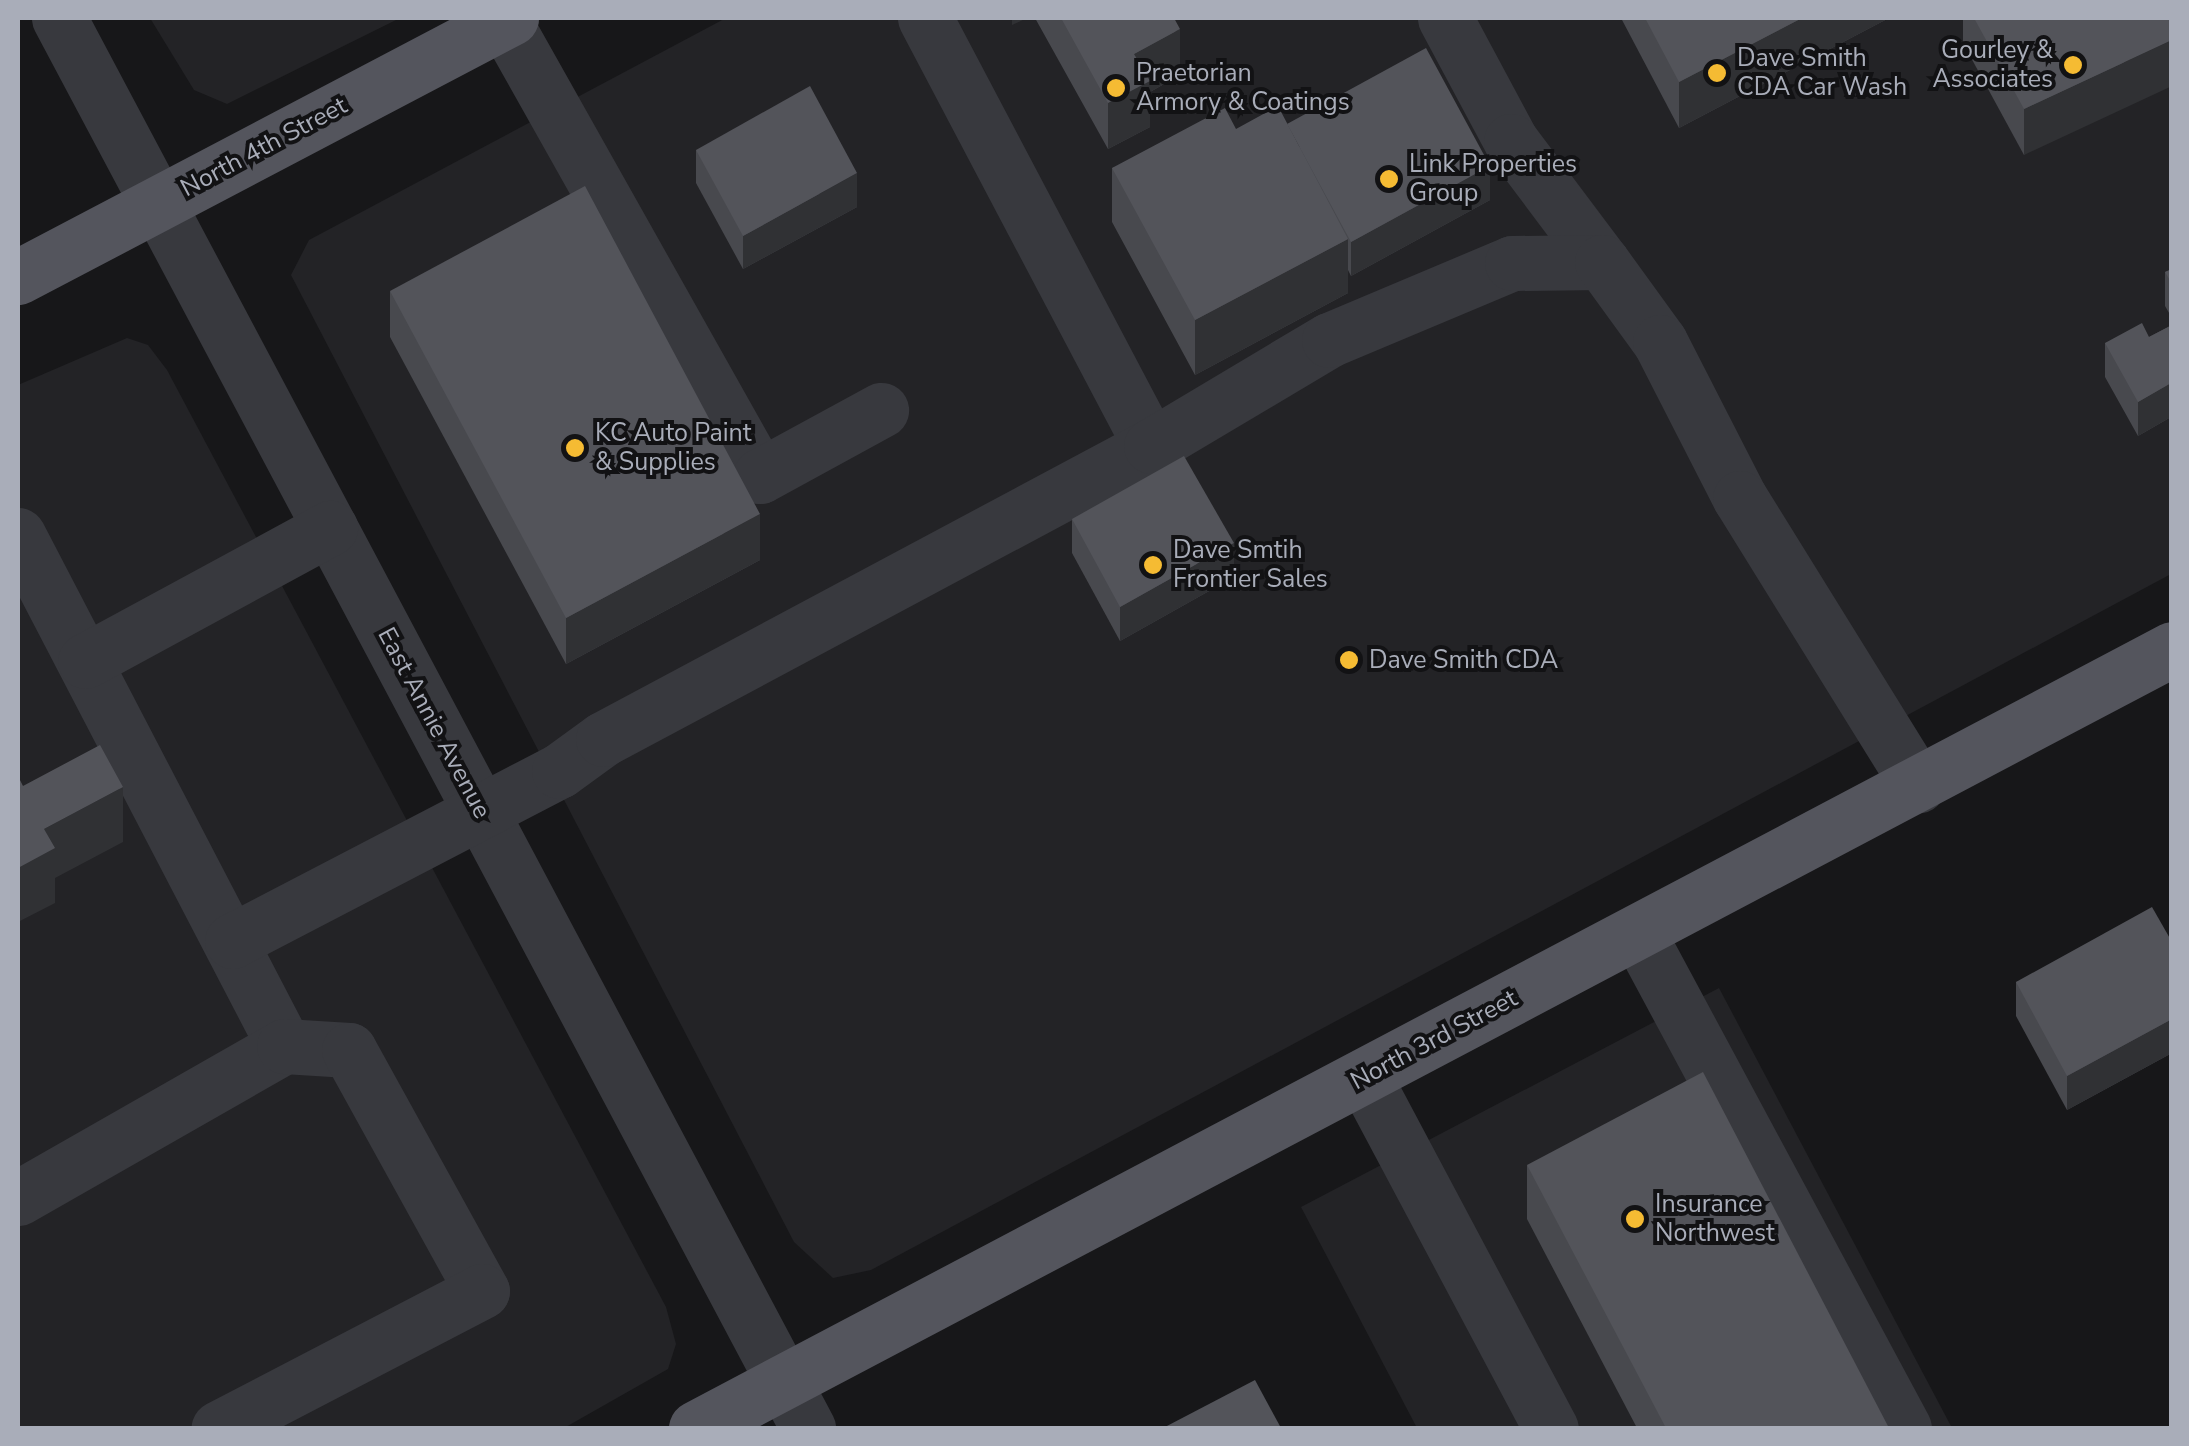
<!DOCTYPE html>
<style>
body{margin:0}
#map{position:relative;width:2189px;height:1446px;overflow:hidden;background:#171719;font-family:"Nunito Sans",sans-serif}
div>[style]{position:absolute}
.built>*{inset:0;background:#232326}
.minor>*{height:55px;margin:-27.5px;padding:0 27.5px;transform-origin:27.5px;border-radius:27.5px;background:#38393e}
.major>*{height:55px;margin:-27.5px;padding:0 27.5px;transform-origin:27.5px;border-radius:27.5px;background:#54555d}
.wall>*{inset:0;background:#48494e}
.shaded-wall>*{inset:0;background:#303134}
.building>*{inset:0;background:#53545a}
.dots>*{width:28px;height:28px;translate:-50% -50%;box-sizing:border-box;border:5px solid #121214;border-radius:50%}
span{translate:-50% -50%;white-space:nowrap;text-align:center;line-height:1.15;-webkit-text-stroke:8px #121214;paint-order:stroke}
.poi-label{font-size:25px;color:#a9adb9}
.right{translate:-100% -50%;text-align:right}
.left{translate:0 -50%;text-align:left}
.street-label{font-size:25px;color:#a9adb9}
.frame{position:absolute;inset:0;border:20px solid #a9adb9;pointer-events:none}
</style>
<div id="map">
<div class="built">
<i style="clip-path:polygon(150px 18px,400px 18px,227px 104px,194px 90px)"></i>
<i style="clip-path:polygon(726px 18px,2171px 18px,2171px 574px,871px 1270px,833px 1278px,794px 1242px,291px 275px,309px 240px)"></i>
<i style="clip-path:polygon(127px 338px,148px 345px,167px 370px,666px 1307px,676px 1344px,668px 1369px,564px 1428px,18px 1428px,18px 385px)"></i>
<i style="clip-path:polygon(1719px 988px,1952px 1428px,1417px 1428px,1301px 1207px)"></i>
</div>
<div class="minor">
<i style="left:59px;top:18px;width:1597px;rotate:62.02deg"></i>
<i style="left:925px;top:18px;width:484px;rotate:62.2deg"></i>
<i style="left:1445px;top:18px;width:140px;rotate:61.8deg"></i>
<i style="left:1511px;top:141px;width:151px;rotate:53.1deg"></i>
<i style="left:504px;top:21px;width:522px;rotate:60.64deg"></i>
<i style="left:760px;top:476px;width:138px;rotate:-28.6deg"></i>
<i style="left:18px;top:535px;width:576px;rotate:62.5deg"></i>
<i style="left:85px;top:661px;width:279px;rotate:-28.5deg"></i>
<i style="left:1638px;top:933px;width:562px;rotate:61.75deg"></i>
<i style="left:232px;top:941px;width:369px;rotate:-27.5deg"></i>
<i style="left:559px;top:771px;width:54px;rotate:-36deg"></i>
<i style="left:603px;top:739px;width:621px;rotate:-28.13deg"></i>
<i style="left:1151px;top:446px;width:207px;rotate:-30.8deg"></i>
<i style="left:1329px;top:340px;width:199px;rotate:-22.8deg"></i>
<i style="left:1512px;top:263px;width:90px;rotate:-0.6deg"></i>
<i style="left:1602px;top:262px;width:99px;rotate:54.1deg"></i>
<i style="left:1660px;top:342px;width:175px;rotate:62.9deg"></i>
<i style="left:1740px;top:498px;width:338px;rotate:58.2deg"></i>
<i style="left:1364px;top:1077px;width:398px;rotate:62deg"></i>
<i style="left:18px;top:1198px;width:306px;rotate:-29.7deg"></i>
<i style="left:284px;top:1046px;width:65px;rotate:3.5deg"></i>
<i style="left:349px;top:1050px;width:275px;rotate:61.1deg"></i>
<i style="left:482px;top:1291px;width:297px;rotate:152.5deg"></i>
</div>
<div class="major">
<i style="left:18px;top:277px;width:557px;rotate:-27.72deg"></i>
<i style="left:696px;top:1428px;width:1669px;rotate:-27.82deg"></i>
</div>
<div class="wall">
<i style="clip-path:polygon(1035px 18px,1174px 18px,1180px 75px,1150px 92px,1150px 127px,1108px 149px)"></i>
<i style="clip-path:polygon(1621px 18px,1889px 18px,1679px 128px)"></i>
<i style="clip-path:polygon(1963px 18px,2172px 18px,2024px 155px,1963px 43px)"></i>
<i style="clip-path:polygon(1236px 129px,1490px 200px,1351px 276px,1348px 270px,1348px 293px,1195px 375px,1112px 222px,1112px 168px)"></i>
<i style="clip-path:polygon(696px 150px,857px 207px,743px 269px,696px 183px)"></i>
<i style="clip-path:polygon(2172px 269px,2172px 318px,2165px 306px,2165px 272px)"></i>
<i style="clip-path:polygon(390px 291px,760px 560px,566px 664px,390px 337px)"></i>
<i style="clip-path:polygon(2172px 325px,2172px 418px,2171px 417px,2138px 436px,2105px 377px,2105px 343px,2149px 337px)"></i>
<i style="clip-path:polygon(1072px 519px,1234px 577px,1120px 641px,1072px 553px)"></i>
<i style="clip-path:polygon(2172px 942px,2172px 1053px,2067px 1110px,2016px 1016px,2016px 982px)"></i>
<i style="clip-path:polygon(1527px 1165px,1889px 1428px,1637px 1428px,1527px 1219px)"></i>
</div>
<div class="shaded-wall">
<i style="clip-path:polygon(1012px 18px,1027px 18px,1012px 25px)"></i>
<i style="clip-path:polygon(1802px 18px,1889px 18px,1679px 128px,1679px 82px)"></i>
<i style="clip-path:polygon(1180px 29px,1180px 75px,1150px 92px,1150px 127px,1108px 149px,1108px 103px,1134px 54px)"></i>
<i style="clip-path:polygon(2172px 40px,2172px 86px,2024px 155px,2024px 109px)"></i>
<i style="clip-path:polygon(1490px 166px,1490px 200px,1351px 276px,1351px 242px)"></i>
<i style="clip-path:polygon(857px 173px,857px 207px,743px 269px,743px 236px)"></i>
<i style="clip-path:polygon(1348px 239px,1348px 293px,1195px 375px,1195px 320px)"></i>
<i style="clip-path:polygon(2171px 383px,2171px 417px,2138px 436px,2138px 402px)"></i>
<i style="clip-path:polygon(760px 514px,760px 560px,566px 664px,566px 618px)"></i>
<i style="clip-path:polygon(1234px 543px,1234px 577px,1120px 641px,1120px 607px)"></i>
<i style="clip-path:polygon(123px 787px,123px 842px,55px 878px,55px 903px,18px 922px,18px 868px,44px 829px)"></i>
<i style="clip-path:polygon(2172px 1019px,2172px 1053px,2067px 1110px,2067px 1076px)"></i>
</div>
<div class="building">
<i style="clip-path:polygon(1061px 18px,1174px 18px,1180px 29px,1134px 54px,1150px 81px,1108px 103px)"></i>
<i style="clip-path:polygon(1645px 18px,1802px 18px,1679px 82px)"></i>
<i style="clip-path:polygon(1974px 18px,2172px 18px,2172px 40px,2024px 109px)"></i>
<i style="clip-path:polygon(1426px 48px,1490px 166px,1351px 242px,1287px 124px)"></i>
<i style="clip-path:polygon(810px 86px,857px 173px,743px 236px,696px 150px)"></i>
<i style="clip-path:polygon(1278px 106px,1348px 239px,1195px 320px,1112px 168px,1225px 108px,1236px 129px)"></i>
<i style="clip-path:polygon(585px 186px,760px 514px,566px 618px,390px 291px)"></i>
<i style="clip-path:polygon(2172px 269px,2172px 284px,2165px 272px)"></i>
<i style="clip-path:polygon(2142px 323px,2149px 337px,2172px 325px,2172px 385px,2171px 383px,2138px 402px,2105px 343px)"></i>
<i style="clip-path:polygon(1184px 456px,1234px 543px,1120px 607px,1072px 519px)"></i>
<i style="clip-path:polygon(100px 745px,123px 787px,44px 829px,55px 848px,18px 868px,18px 776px,23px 786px)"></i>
<i style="clip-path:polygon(2152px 907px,2172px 942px,2172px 1019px,2067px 1076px,2016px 982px)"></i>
<i style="clip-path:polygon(1703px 1072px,1889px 1428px,1666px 1428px,1527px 1165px)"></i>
<i style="clip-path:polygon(1255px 1380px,1281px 1428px,1165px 1428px,1165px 1427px)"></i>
</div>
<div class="dots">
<i style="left:2073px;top:65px;background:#f5bb33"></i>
<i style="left:1717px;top:73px;background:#f5bb33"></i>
<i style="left:1116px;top:88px;background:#f5bb33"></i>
<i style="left:1389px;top:179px;background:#f5bb33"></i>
<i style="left:575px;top:448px;background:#f5bb33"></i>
<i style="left:1153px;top:565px;background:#f5bb33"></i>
<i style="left:1349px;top:660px;background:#f5bb33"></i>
<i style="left:1635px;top:1219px;background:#f5bb33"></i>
</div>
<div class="poi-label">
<span class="right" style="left:2053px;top:65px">Gourley &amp;<br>Associates</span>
<span class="left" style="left:1737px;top:73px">Dave Smith<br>CDA Car Wash</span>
<span class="left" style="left:1136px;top:88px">Praetorian<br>Armory &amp; Coatings</span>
<span class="left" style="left:1409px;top:179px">Link Properties<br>Group</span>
<span class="left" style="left:595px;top:448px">KC Auto Paint<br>&amp; Supplies</span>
<span class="left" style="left:1173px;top:565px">Dave Smtih<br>Frontier Sales</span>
<span class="left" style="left:1369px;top:660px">Dave Smith CDA</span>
<span class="left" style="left:1655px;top:1219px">Insurance<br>Northwest</span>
</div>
<div class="street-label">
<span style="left:264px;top:147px;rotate:-28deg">North 4th Street</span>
<span style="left:434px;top:723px;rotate:62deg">East Annie Avenue</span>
<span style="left:1434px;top:1040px;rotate:-28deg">North 3rd Street</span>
</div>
<div class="frame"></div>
</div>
